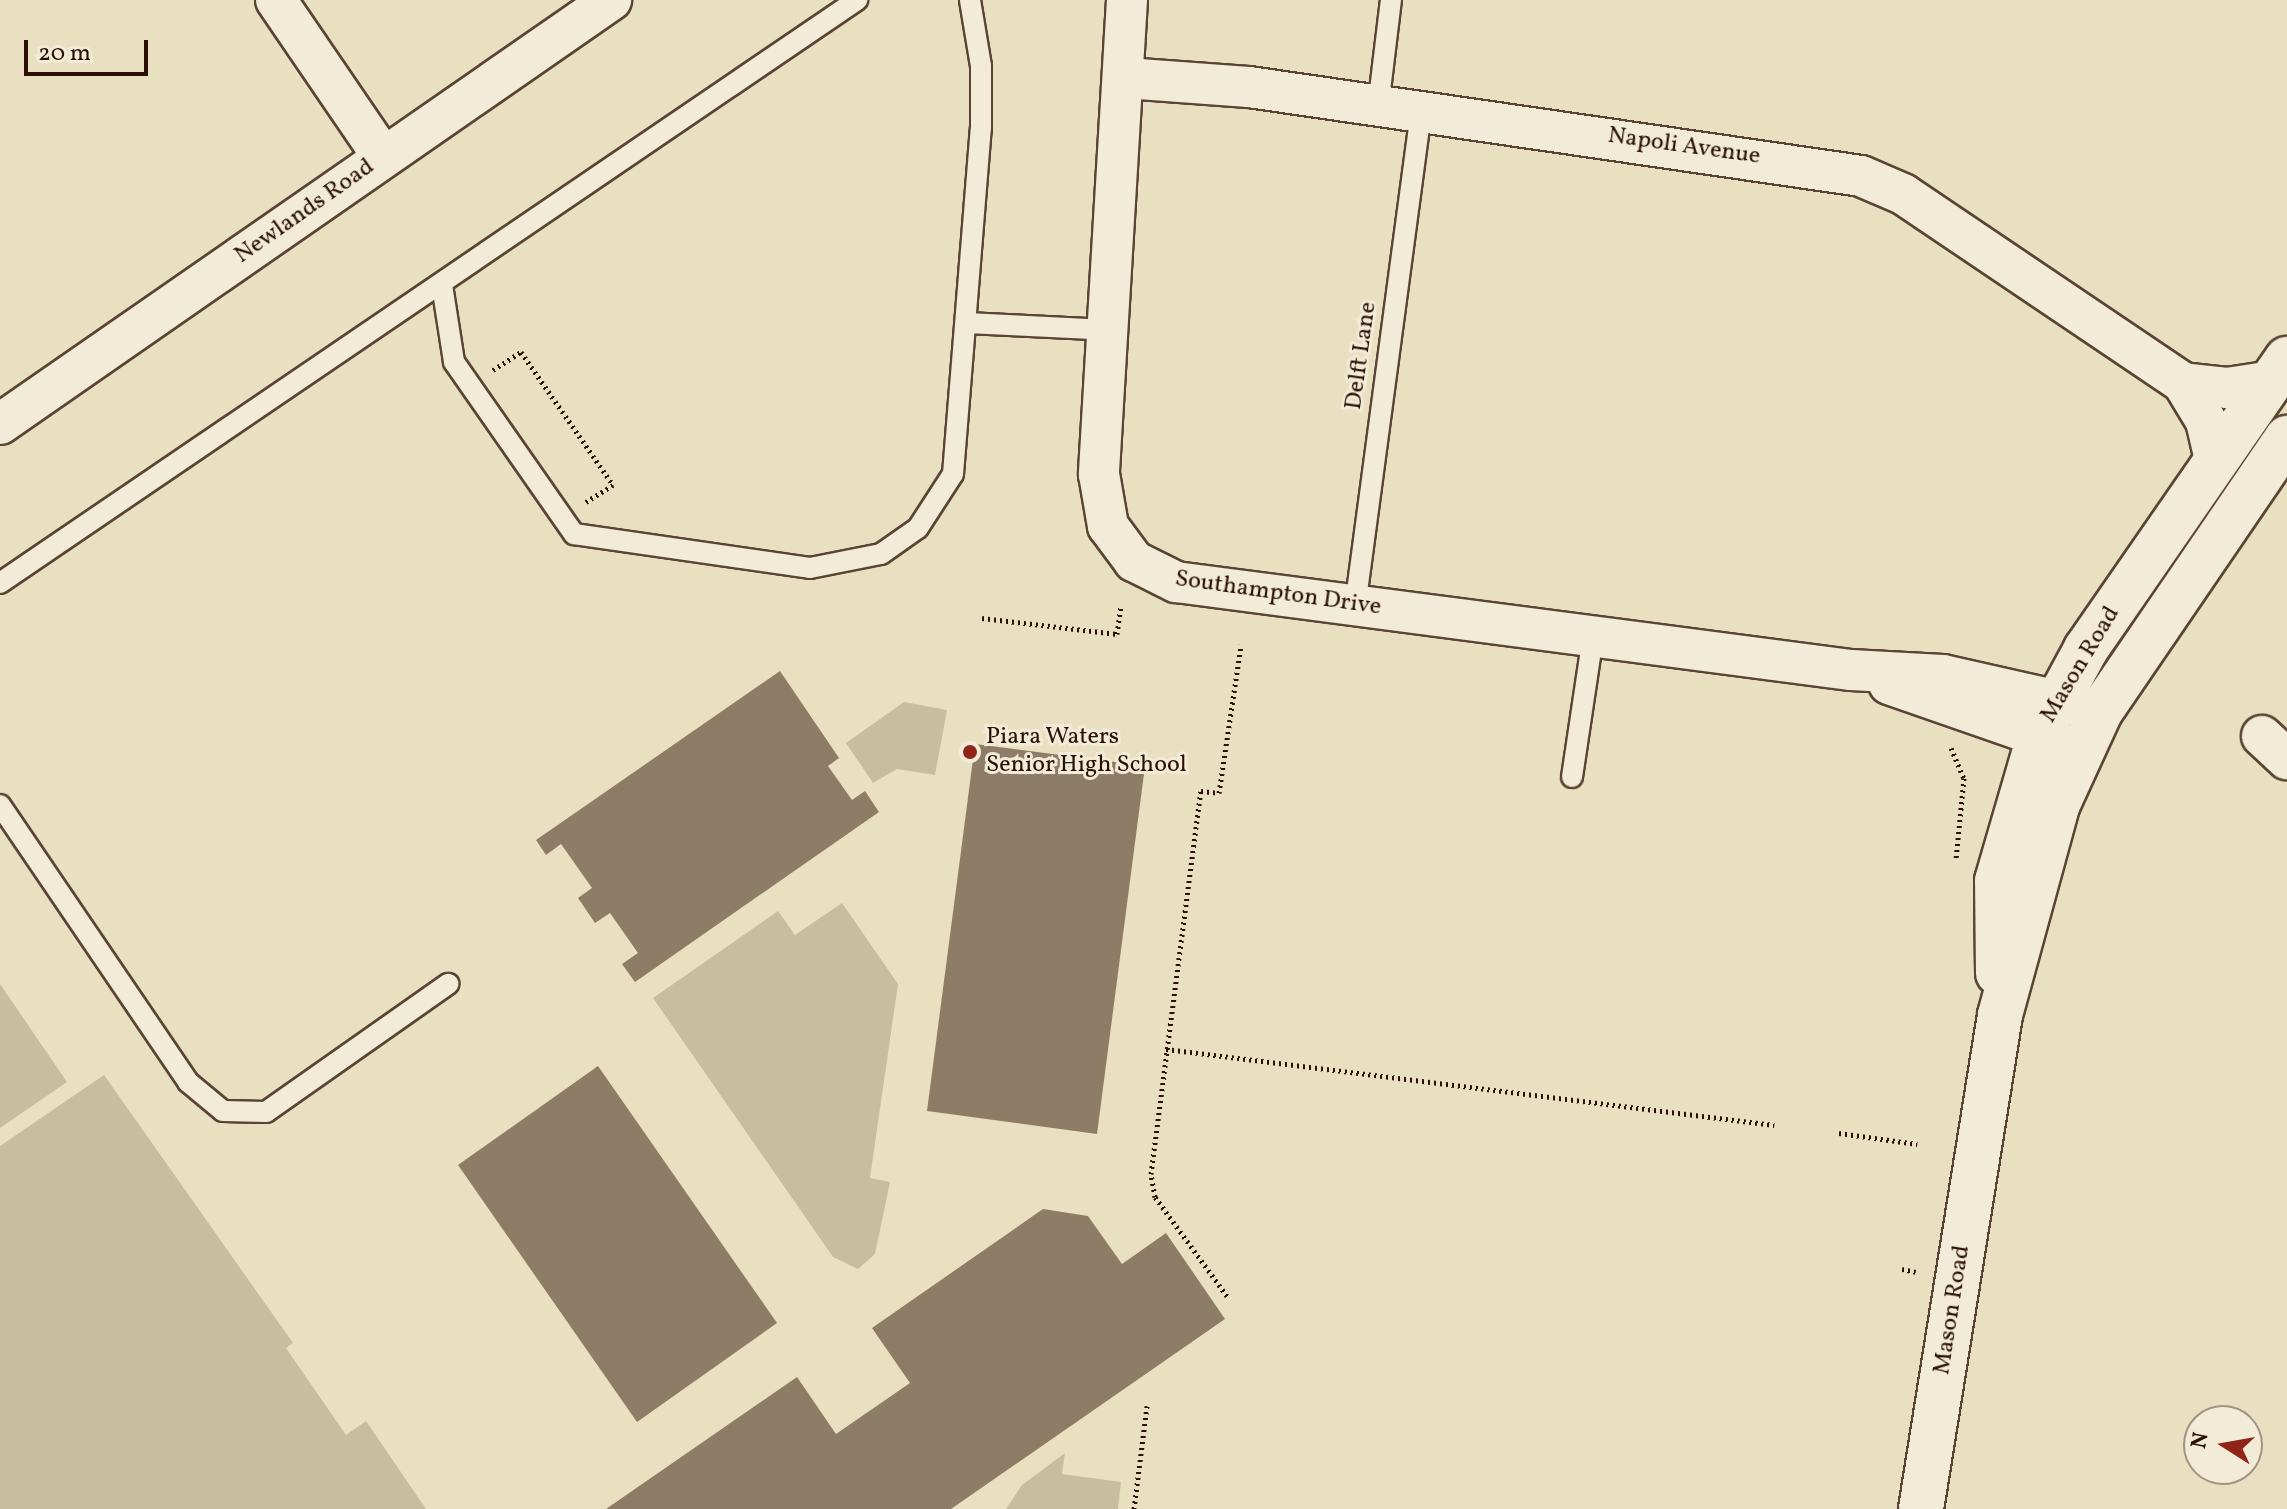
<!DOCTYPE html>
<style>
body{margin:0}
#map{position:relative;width:2287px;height:1509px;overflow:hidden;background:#e9e0c1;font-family:Vollkorn,serif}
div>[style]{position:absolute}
.green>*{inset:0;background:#c9bda1}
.building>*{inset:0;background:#8e7c67}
.path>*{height:5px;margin-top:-2.5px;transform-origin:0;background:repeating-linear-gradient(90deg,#2b1005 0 2px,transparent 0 6px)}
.roads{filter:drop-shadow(2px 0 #5a4434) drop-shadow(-2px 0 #5a4434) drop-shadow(0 2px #5a4434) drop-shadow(0 -2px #5a4434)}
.lane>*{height:20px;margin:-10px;padding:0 10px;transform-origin:10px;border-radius:10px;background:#f1ebd7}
.street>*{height:40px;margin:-20px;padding:0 20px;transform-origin:20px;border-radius:20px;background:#f1ebd7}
.secondary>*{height:44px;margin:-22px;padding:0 22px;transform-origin:22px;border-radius:22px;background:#f1ebd7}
.dots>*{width:22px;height:22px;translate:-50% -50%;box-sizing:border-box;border:4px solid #f1ebd7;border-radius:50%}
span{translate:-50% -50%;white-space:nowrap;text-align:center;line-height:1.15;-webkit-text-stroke:6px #f1ebd7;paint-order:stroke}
.street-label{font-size:24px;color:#2b1005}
.poi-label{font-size:24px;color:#2b1005}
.left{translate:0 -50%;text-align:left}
.north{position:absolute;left:2183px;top:1405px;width:80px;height:80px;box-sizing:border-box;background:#f1ebd7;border:2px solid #a29383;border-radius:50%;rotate:281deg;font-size:22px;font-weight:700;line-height:32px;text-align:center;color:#2b1005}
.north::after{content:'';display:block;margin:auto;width:28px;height:36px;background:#8f2418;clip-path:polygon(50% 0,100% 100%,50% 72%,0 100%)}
.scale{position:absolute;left:24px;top:40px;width:124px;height:36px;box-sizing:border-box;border:4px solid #2b1005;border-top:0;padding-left:10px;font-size:24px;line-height:28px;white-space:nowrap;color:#2b1005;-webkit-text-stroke:6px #f1ebd7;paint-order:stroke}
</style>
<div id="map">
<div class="green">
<i style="clip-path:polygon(904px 702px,947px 710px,935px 775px,897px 769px,873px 783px,846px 743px)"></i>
<i style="clip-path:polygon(842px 903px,898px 984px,870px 1178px,890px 1182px,875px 1254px,858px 1269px,833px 1257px,653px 998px,778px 911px,795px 935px)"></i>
<i style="clip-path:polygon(0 984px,67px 1082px,0 1128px)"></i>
<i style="clip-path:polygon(104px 1075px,293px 1343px,286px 1348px,346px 1435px,366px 1421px,426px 1509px,0 1509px,0 1146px)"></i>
<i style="clip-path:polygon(1065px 1453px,1062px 1474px,1121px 1482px,1118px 1509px,1006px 1509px,1022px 1485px)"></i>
</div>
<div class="building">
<i style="clip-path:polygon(780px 671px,839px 758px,828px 766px,852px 800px,865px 791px,879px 812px,635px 982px,622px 964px,638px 953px,610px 913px,595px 923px,578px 898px,592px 888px,561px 844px,546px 855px,536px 840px)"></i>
<i style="clip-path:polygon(975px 744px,1145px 766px,1097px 1134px,927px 1111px)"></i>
<i style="clip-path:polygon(598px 1066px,777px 1323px,637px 1422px,458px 1165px)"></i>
<i style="clip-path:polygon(1043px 1209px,1088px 1216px,1122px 1264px,1166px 1233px,1225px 1319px,951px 1509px,606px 1509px,797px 1377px,836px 1434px,910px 1383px,872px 1328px)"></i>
</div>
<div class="path">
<i style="left:493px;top:370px;width:33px;rotate:-33deg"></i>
<i style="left:521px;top:352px;width:162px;rotate:55.3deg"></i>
<i style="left:613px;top:485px;width:32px;rotate:148deg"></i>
<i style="left:982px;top:618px;width:136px;rotate:6.8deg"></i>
<i style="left:1117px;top:634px;width:29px;rotate:-82deg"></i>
<i style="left:1951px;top:748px;width:33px;rotate:67deg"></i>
<i style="left:1964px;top:778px;width:81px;rotate:95.6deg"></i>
<i style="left:1166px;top:1049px;width:613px;rotate:7.13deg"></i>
<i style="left:1839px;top:1133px;width:79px;rotate:8deg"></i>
<i style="left:1902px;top:1269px;width:14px;rotate:12deg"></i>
<i style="left:1227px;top:1296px;width:122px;rotate:-126deg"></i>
<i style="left:1155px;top:1197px;width:23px;rotate:-100deg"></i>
<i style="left:1151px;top:1174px;width:386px;rotate:-82.6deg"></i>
<i style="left:1201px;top:791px;width:18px;rotate:6deg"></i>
<i style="left:1219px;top:793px;width:150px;rotate:-81.5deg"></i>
<i style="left:1134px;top:1509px;width:104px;rotate:-82.8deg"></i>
</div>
<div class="roads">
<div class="lane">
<i style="left:1378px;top:107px;width:108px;rotate:-83.1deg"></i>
<i style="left:442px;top:285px;width:78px;rotate:81.1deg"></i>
<i style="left:454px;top:362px;width:210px;rotate:55.1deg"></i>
<i style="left:574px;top:534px;width:238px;rotate:8.2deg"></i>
<i style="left:810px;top:568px;width:72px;rotate:-11.2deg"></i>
<i style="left:881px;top:554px;width:45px;rotate:-35.1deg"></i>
<i style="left:918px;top:528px;width:64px;rotate:-57.1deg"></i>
<i style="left:953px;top:474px;width:347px;rotate:-85.4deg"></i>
<i style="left:981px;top:128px;width:62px;rotate:-90deg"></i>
<i style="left:981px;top:66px;width:67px;rotate:-99.5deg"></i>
<i style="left:967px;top:323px;width:141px;rotate:2.8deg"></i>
<i style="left:0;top:583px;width:1037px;rotate:-34.23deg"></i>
<i style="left:1355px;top:607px;width:498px;rotate:-82.4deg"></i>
<i style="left:1572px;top:777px;width:142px;rotate:-81.5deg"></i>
<i style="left:0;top:805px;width:335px;rotate:55.8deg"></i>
<i style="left:188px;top:1082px;width:45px;rotate:39.6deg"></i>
<i style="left:223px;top:1111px;width:43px;rotate:1.3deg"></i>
<i style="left:266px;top:1112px;width:223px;rotate:-35.1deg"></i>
</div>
<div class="street">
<i style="left:276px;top:0;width:190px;rotate:55.7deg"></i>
<i style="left:1127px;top:0;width:475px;rotate:93.4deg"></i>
<i style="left:1099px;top:474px;width:53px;rotate:80.2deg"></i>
<i style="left:1108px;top:526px;width:44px;rotate:53.4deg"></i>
<i style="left:1134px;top:561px;width:47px;rotate:26.6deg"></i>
<i style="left:1176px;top:582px;width:681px;rotate:7.43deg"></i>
<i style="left:1851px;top:670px;width:92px;rotate:3.1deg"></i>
<i style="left:1943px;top:675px;width:150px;rotate:12.7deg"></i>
<i style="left:1125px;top:78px;width:124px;rotate:4.2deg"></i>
<i style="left:1249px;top:87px;width:618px;rotate:8.27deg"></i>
<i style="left:1861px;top:176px;width:46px;rotate:23.2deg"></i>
<i style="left:1903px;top:194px;width:338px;rotate:34deg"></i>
<i style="left:2183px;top:383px;width:44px;rotate:58.8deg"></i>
<i style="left:2206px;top:421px;width:44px;rotate:76.9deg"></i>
<i style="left:2183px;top:383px;width:44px;rotate:6.5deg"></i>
<i style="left:2227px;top:388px;width:46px;rotate:-8.8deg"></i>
<i style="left:0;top:424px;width:744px;rotate:-34.76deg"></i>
<i style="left:1889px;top:684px;width:192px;rotate:19.2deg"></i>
<i style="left:2262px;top:736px;width:34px;rotate:43deg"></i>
</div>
<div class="secondary">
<i style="left:1998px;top:973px;width:92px;rotate:-90.6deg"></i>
<i style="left:1997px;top:881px;width:151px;rotate:-73.8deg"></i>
<i style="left:2039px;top:736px;width:99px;rotate:-61.6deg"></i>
<i style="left:2086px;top:649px;width:353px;rotate:-55.3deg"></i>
<i style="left:1921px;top:1509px;width:500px;rotate:-80.91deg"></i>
<i style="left:2000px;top:1015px;width:217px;rotate:-74.7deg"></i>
<i style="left:2057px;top:806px;width:103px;rotate:-65.4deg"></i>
<i style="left:2100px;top:712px;width:332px;rotate:-55.7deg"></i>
</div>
</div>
<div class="dots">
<i style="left:970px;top:752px;background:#8f2418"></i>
</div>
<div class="street-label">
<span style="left:1684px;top:147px;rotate:8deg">Napoli Avenue</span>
<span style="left:305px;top:212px;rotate:-35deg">Newlands Road</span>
<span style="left:1362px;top:356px;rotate:-82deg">Delft Lane</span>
<span style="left:1278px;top:594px;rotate:8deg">Southampton Drive</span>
<span style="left:2081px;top:665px;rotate:-59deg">Mason Road</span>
<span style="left:1953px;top:1310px;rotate:-81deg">Mason Road</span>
</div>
<div class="poi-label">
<span class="left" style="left:986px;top:752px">Piara Waters<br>Senior High School</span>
</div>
<div class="north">N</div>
<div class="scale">20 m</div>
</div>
